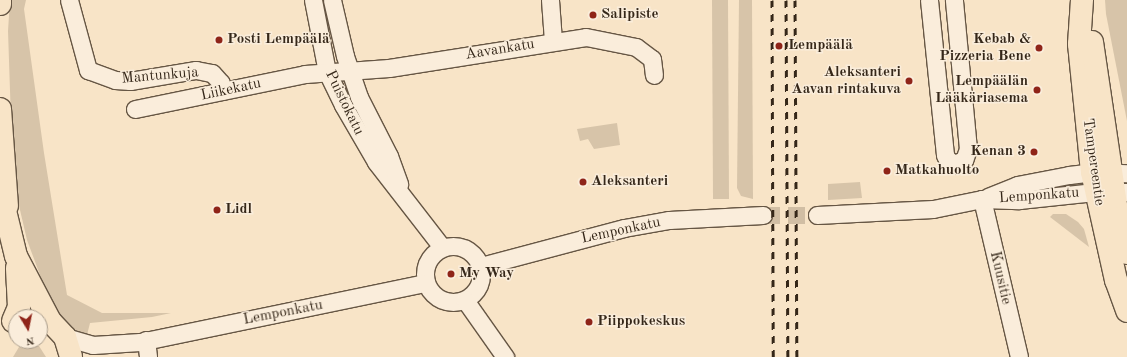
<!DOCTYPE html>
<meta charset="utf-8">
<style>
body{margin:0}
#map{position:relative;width:1127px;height:357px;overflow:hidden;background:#f8e4c7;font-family:"Old Standard TT",serif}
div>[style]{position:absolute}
.green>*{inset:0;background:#d7c4a9}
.minor-tunnel>*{height:17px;margin-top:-8.5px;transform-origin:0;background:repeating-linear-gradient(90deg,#d1bea4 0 17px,transparent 0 25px)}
.roads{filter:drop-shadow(1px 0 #665644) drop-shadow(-1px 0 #665644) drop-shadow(0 1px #665644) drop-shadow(0 -1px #665644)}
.minor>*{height:17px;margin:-8.5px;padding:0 8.5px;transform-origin:8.5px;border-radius:8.5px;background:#faeddb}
.minor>.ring{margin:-8.5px;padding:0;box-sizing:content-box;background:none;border:17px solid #faeddb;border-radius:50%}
.major>*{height:22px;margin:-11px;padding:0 11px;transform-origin:11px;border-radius:11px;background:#f8e4c7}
.rail>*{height:3px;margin-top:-1.5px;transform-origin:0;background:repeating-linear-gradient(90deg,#352719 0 7px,transparent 0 14px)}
.dots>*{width:11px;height:11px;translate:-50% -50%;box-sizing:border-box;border:2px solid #faeddb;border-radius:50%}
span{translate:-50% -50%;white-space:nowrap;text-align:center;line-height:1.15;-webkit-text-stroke:3px #faeddb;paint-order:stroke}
.poi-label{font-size:15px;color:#352719;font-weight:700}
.left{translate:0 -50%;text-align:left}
.right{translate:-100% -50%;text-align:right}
.street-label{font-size:15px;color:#352719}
.north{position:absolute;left:8px;top:309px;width:40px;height:40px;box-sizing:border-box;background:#faeddb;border:1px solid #ab9e8d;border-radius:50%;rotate:170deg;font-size:11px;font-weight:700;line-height:16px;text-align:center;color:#352719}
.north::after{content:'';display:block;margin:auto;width:14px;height:18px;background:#8f2418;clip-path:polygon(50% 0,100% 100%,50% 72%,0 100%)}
</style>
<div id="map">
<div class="green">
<i style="clip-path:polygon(10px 0,26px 0,24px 9px,44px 153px,67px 295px,102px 313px,171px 313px,152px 317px,90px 323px,86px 339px,67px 328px,50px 302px,27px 240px,13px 180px,8px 31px)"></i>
<i style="clip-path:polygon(712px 0,728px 0,729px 199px,713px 199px)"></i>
<i style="clip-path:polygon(739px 0,752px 0,753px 199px,741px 196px,737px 188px)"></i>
<i style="clip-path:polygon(1105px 0,1127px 0,1127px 121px,1106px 14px)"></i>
<i style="clip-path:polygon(617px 123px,620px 145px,594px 149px,588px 139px,580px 141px,577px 129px)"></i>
<i style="clip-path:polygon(860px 182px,862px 198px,828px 200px,828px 184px)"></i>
<i style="clip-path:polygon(1053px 214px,1066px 214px,1078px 222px,1084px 229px,1089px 247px,1050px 217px)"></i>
<i style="clip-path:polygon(29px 343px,39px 346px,46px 357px,13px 357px,19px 347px)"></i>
</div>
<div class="minor-tunnel">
<i style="left:763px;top:215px;width:54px"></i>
</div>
<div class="roads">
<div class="minor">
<i style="left:69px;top:0;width:73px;rotate:74.8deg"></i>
<i style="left:88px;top:70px;width:29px;rotate:20deg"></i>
<i style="left:115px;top:80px;width:15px;rotate:4deg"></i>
<i style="left:130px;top:81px;width:67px;rotate:-9.5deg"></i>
<i style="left:196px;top:70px;width:16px;rotate:11deg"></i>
<i style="left:212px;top:73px;width:13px;rotate:48deg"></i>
<i style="left:221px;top:83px;width:8px;rotate:83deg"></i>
<i style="left:313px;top:0;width:73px;rotate:79deg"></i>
<i style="left:327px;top:72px;width:37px;rotate:64deg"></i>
<i style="left:343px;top:105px;width:66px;rotate:59.9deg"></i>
<i style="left:376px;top:162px;width:108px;rotate:52.2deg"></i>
<i style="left:332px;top:0;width:57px;rotate:76.9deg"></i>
<i style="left:345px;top:56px;width:43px;rotate:71.1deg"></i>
<i style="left:359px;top:97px;width:66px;rotate:63deg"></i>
<i style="left:389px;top:156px;width:30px;rotate:70deg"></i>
<i style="left:550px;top:0;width:41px;rotate:85.8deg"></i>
<i style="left:929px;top:0;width:156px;rotate:84.1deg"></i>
<i style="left:945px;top:155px;width:4px;rotate:63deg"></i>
<i style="left:947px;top:159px;width:9px;rotate:36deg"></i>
<i style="left:954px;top:164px;width:11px;rotate:-22deg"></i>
<i style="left:964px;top:160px;width:12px;rotate:-70deg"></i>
<i style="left:968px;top:149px;width:150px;rotate:-95.4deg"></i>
<i style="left:135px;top:109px;width:174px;rotate:-11.6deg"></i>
<i style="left:305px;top:74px;width:84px;rotate:-4.1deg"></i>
<i style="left:389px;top:68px;width:199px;rotate:-8.9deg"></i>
<i style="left:586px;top:37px;width:51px;rotate:11.3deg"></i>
<i style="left:636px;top:47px;width:20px;rotate:37deg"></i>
<i style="left:652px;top:59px;width:16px;rotate:83deg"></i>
<i style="left:988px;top:197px;width:31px;rotate:-22deg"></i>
<i style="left:1017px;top:185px;width:53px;rotate:-10.9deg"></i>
<i style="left:1069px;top:175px;width:23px;rotate:-7deg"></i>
<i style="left:1092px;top:172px;width:35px;rotate:2deg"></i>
<i style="left:982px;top:199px;width:162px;rotate:76.8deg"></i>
<i style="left:817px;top:215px;width:116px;rotate:-3deg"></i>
<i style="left:933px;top:209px;width:50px;rotate:-11.5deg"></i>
<i style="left:982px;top:199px;width:37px;rotate:2deg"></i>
<i style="left:1019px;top:200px;width:76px;rotate:-6deg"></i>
<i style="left:1095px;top:192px;width:32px"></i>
<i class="ring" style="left:425px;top:246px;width:39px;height:39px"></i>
<i style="left:481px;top:266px;width:148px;rotate:-14.9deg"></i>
<i style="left:624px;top:228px;width:46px;rotate:-10.1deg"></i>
<i style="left:669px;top:220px;width:94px;rotate:-3deg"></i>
<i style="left:465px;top:300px;width:70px;rotate:54.9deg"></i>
<i style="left:65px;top:337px;width:29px;rotate:16deg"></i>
<i style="left:93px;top:345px;width:47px;rotate:-3.7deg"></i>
<i style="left:140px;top:342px;width:292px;rotate:-11.7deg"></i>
<i style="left:146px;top:340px;width:17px;rotate:83deg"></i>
</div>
<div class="major">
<i style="left:1082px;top:0;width:44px;rotate:93.9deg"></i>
<i style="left:1079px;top:44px;width:129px;rotate:84.2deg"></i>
<i style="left:1092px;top:172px;width:111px;rotate:77.5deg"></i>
<i style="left:1116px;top:280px;width:33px;rotate:70deg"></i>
<i style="left:0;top:4px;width:4px;rotate:-90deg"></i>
<i style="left:1092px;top:42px;width:178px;rotate:81.6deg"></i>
<i style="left:1118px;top:218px;width:36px;rotate:76deg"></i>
<i style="left:0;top:109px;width:97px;rotate:85.9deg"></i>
<i style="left:0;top:190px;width:68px;rotate:76.4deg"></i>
<i style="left:16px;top:256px;width:73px;rotate:62.4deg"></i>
<i style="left:40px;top:317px;width:11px;rotate:22deg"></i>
<i style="left:50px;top:321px;width:22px;rotate:47deg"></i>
<i style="left:65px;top:337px;width:21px;rotate:73deg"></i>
<i style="left:13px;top:321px;width:15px;rotate:-67deg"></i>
<i style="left:19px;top:307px;width:39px;rotate:-93deg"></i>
</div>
</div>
<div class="rail">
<i style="left:772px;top:0;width:357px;rotate:89.8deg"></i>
<i style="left:786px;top:0;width:357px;rotate:89.7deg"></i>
<i style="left:795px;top:0;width:357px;rotate:89.7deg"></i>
</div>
<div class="dots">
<i style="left:593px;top:15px;background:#8f2418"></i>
<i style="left:219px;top:40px;background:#8f2418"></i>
<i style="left:779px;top:46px;background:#8f2418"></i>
<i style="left:1039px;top:48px;background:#8f2418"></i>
<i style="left:909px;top:81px;background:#8f2418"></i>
<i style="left:1037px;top:90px;background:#8f2418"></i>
<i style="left:1034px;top:152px;background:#8f2418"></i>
<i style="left:887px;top:171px;background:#8f2418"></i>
<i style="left:583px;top:182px;background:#8f2418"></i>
<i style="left:217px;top:210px;background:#8f2418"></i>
<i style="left:451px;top:274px;background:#8f2418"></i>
<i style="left:589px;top:322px;background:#8f2418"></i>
</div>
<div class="poi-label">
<span class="left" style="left:601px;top:15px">Salipiste</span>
<span class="right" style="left:1031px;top:48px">Kebab &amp;<br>Pizzeria Bene</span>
<span class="left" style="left:227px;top:40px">Posti Lempäälä</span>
<span class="left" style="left:788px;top:46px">Lempäälä</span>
<span class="right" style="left:901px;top:81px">Aleksanteri<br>Aavan rintakuva</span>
<span class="right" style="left:1028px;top:90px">Lempäälän<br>Lääkäriasema</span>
<span class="right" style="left:1026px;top:152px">Kenan 3</span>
<span class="left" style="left:895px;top:171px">Matkahuolto</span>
<span class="left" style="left:591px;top:182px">Aleksanteri</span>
<span class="left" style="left:225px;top:210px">Lidl</span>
<span class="left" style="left:459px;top:274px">My Way</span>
<span class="left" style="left:597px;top:322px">Piippokeskus</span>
</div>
<div class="street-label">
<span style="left:500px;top:50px;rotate:-9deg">Aavankatu</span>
<span style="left:160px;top:76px;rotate:-5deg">Mantunkuja</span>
<span style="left:231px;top:90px;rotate:-12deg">Liikekatu</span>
<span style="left:344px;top:103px;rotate:64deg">Puistokatu</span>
<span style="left:1093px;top:162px;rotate:82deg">Tampereentie</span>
<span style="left:1039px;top:196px;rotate:-4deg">Lemponkatu</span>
<span style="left:621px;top:231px;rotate:-12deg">Lemponkatu</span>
<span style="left:1000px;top:278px;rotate:77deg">Kuusitie</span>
<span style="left:283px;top:313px;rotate:-11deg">Lemponkatu</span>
</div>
<div class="north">N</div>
</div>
